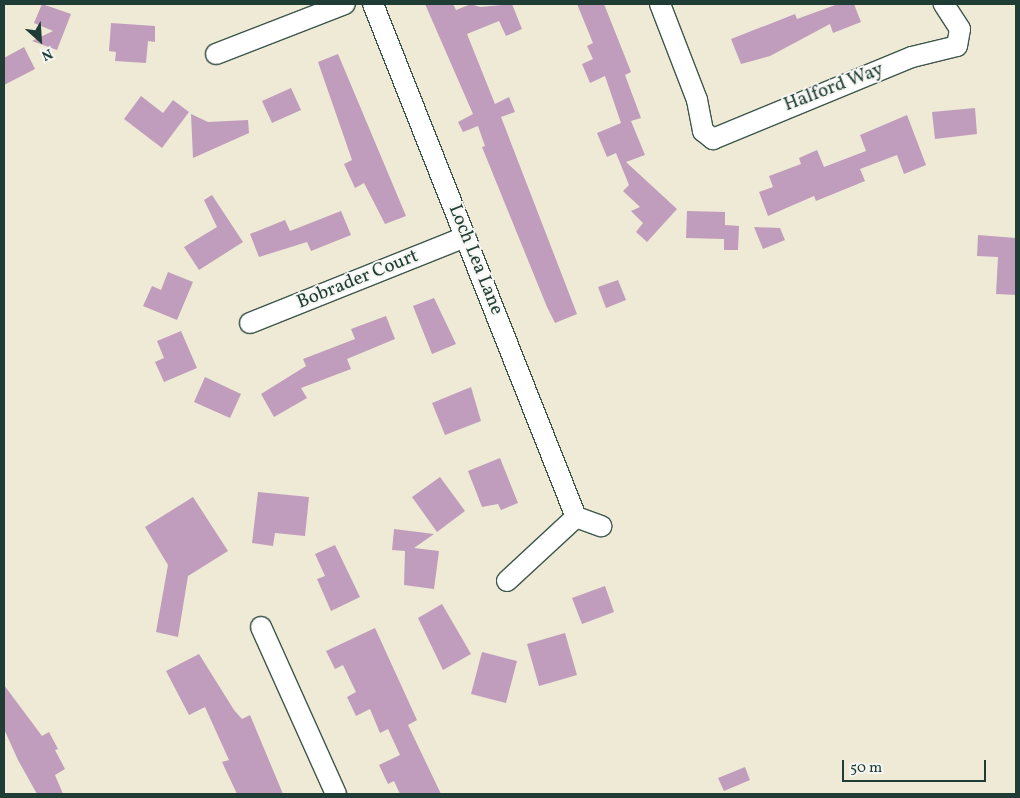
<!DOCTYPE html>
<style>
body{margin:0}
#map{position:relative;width:1020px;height:798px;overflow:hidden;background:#eeead5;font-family:Vollkorn,serif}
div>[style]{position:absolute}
.building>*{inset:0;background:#c09dbc}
.roads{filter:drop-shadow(1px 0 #3e574c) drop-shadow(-1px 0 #3e574c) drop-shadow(0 1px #3e574c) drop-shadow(0 -1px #3e574c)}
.minor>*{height:20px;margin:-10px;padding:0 10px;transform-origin:10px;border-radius:10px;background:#fff}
span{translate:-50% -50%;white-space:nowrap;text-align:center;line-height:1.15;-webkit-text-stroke:4px #f6f6f2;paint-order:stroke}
.street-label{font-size:19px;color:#1f3d34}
.frame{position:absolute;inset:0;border:5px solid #1f3d34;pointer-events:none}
.north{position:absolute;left:15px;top:15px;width:50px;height:50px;-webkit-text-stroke:4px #f6f6f2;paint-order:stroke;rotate:154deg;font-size:14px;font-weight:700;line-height:20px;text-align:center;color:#1f3d34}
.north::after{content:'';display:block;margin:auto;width:18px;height:22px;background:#1f3d34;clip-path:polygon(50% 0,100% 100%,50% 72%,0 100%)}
.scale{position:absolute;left:842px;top:760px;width:144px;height:22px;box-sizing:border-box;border:2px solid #1f3d34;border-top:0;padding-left:6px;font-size:15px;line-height:18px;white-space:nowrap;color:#1f3d34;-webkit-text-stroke:4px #f6f6f2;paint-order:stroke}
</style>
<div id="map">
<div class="building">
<i style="clip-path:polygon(42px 4px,71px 14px,57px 50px,32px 41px,53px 31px,34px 23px)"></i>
<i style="clip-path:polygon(425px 4px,453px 4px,456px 10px,471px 4px,480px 7px,512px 4px,522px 29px,506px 36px,499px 21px,467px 34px,495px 104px,509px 97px,515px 112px,501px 117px,577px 314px,555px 323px,547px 307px,482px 147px,485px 146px,478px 126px,463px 132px,458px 122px,473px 114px)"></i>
<i style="clip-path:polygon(577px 4px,604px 4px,631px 72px,625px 75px,641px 118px,631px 121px,645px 155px,626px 162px,677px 209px,647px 242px,636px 232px,643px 223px,631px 211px,640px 207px,623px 191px,629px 185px,616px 153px,607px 157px,597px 133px,621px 123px,605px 76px,590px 83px,582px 64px,593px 59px,587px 46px,593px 43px)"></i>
<i style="clip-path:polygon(838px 4px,854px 4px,861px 22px,833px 33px,830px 24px,770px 56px,741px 64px,731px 39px,795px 14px,797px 19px)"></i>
<i style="clip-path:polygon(111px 23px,155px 26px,155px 42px,148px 41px,146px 63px,115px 61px,116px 52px,109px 51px)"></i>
<i style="clip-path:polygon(24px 47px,35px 69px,4px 85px,4px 58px)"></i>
<i style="clip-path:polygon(338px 54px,406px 216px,385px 224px,364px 183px,355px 188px,344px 164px,352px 160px,318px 62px)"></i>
<i style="clip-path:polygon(291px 88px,301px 110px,272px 123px,262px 101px)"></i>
<i style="clip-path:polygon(141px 96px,163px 113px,173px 100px,189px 112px,162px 148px,124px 119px)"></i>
<i style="clip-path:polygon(975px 108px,977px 134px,935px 139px,932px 112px)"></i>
<i style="clip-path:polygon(191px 114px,208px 122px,248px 120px,249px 133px,193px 158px)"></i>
<i style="clip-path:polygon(907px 115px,926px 165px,904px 174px,897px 155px,860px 169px,865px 181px,816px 201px,814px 196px,768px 216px,759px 192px,773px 187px,769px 176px,801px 164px,799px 158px,817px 150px,824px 167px,866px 151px,860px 135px)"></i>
<i style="clip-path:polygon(212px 195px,243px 242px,199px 270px,184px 247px,217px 227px,204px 200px)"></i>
<i style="clip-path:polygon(341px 211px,351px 235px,311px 251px,307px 242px,259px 257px,250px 234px,285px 220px,290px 231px)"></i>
<i style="clip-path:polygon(687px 211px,725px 212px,725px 225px,739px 226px,738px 250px,724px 250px,724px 239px,686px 238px)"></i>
<i style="clip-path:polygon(754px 227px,780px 228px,785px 240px,763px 249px)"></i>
<i style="clip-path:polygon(978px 235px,1016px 238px,1016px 295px,996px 294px,998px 257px,977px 256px)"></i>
<i style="clip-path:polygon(168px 272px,193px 282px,177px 320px,143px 306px,152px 286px,161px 290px)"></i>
<i style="clip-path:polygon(618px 280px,626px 300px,606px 308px,598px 287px)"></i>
<i style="clip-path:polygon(434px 298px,456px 344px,432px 354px,413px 306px)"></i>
<i style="clip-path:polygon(386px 316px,395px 339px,347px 359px,351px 369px,301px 388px,307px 398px,274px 417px,261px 394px,306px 366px,303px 359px,355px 339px,351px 329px)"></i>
<i style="clip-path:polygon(181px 331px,197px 368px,164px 382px,155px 362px,164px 358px,157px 341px)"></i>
<i style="clip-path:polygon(205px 377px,241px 394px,230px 418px,194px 402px)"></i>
<i style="clip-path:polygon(471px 387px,481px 421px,445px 435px,432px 403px)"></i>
<i style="clip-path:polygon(500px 458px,518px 503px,501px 510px,498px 504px,482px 507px,468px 471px)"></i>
<i style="clip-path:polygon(440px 477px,465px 511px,437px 532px,412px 497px)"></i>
<i style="clip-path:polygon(258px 492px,309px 497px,305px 536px,275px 533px,273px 546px,252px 543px)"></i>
<i style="clip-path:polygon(193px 497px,228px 551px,188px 576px,178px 637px,156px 632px,168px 565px,145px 527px)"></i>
<i style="clip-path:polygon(394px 529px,434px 534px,414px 548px,439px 551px,434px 589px,404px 585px,405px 551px,392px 550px)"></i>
<i style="clip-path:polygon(335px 545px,360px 597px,331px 611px,317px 579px,325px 576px,315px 554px)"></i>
<i style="clip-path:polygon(605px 586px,614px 612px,582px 624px,572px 598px)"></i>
<i style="clip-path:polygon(442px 604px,471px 654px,443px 670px,418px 618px)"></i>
<i style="clip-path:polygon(375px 628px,417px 720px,408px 725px,441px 794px,400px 794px,394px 781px,388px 784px,379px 765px,400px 755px,388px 729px,380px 733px,370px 709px,356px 716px,347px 697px,356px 692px,343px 665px,335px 669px,326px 651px)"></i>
<i style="clip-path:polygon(565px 633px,577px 675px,539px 686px,527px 644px)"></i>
<i style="clip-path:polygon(482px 652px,517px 661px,506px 703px,471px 694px)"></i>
<i style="clip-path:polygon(199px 654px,234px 710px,242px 719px,250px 715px,283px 794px,237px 794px,222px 762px,229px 760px,205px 707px,189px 715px,166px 671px)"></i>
<i style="clip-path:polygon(4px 685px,42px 736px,49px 732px,58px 749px,55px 750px,65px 769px,55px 775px,63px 794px,37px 794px,18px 760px,4px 729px)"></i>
<i style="clip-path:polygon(745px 767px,750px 780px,724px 791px,718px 778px)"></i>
</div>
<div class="roads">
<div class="minor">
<i style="left:373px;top:4px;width:552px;rotate:68.41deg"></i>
<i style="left:660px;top:4px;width:103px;rotate:68.9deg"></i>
<i style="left:697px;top:100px;width:32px;rotate:79deg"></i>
<i style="left:703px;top:131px;width:13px;rotate:39deg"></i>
<i style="left:713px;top:139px;width:215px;rotate:-22.4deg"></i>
<i style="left:912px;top:57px;width:46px;rotate:-13.7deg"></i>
<i style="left:957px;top:46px;width:17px;rotate:-80deg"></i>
<i style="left:960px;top:29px;width:30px;rotate:-123deg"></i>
<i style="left:216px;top:54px;width:138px;rotate:-21.2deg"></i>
<i style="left:250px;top:323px;width:232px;rotate:-21.8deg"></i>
<i style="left:576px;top:517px;width:27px;rotate:20deg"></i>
<i style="left:507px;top:581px;width:94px;rotate:-42.8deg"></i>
<i style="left:261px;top:627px;width:183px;rotate:65.8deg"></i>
</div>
</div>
<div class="street-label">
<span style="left:834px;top:88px;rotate:-21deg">Halford Way</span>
<span style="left:475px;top:260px;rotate:68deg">Loch Lea Lane</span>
<span style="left:358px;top:280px;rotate:-22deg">Bobrader Court</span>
</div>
<div class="frame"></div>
<div class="north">N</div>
<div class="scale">50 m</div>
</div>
